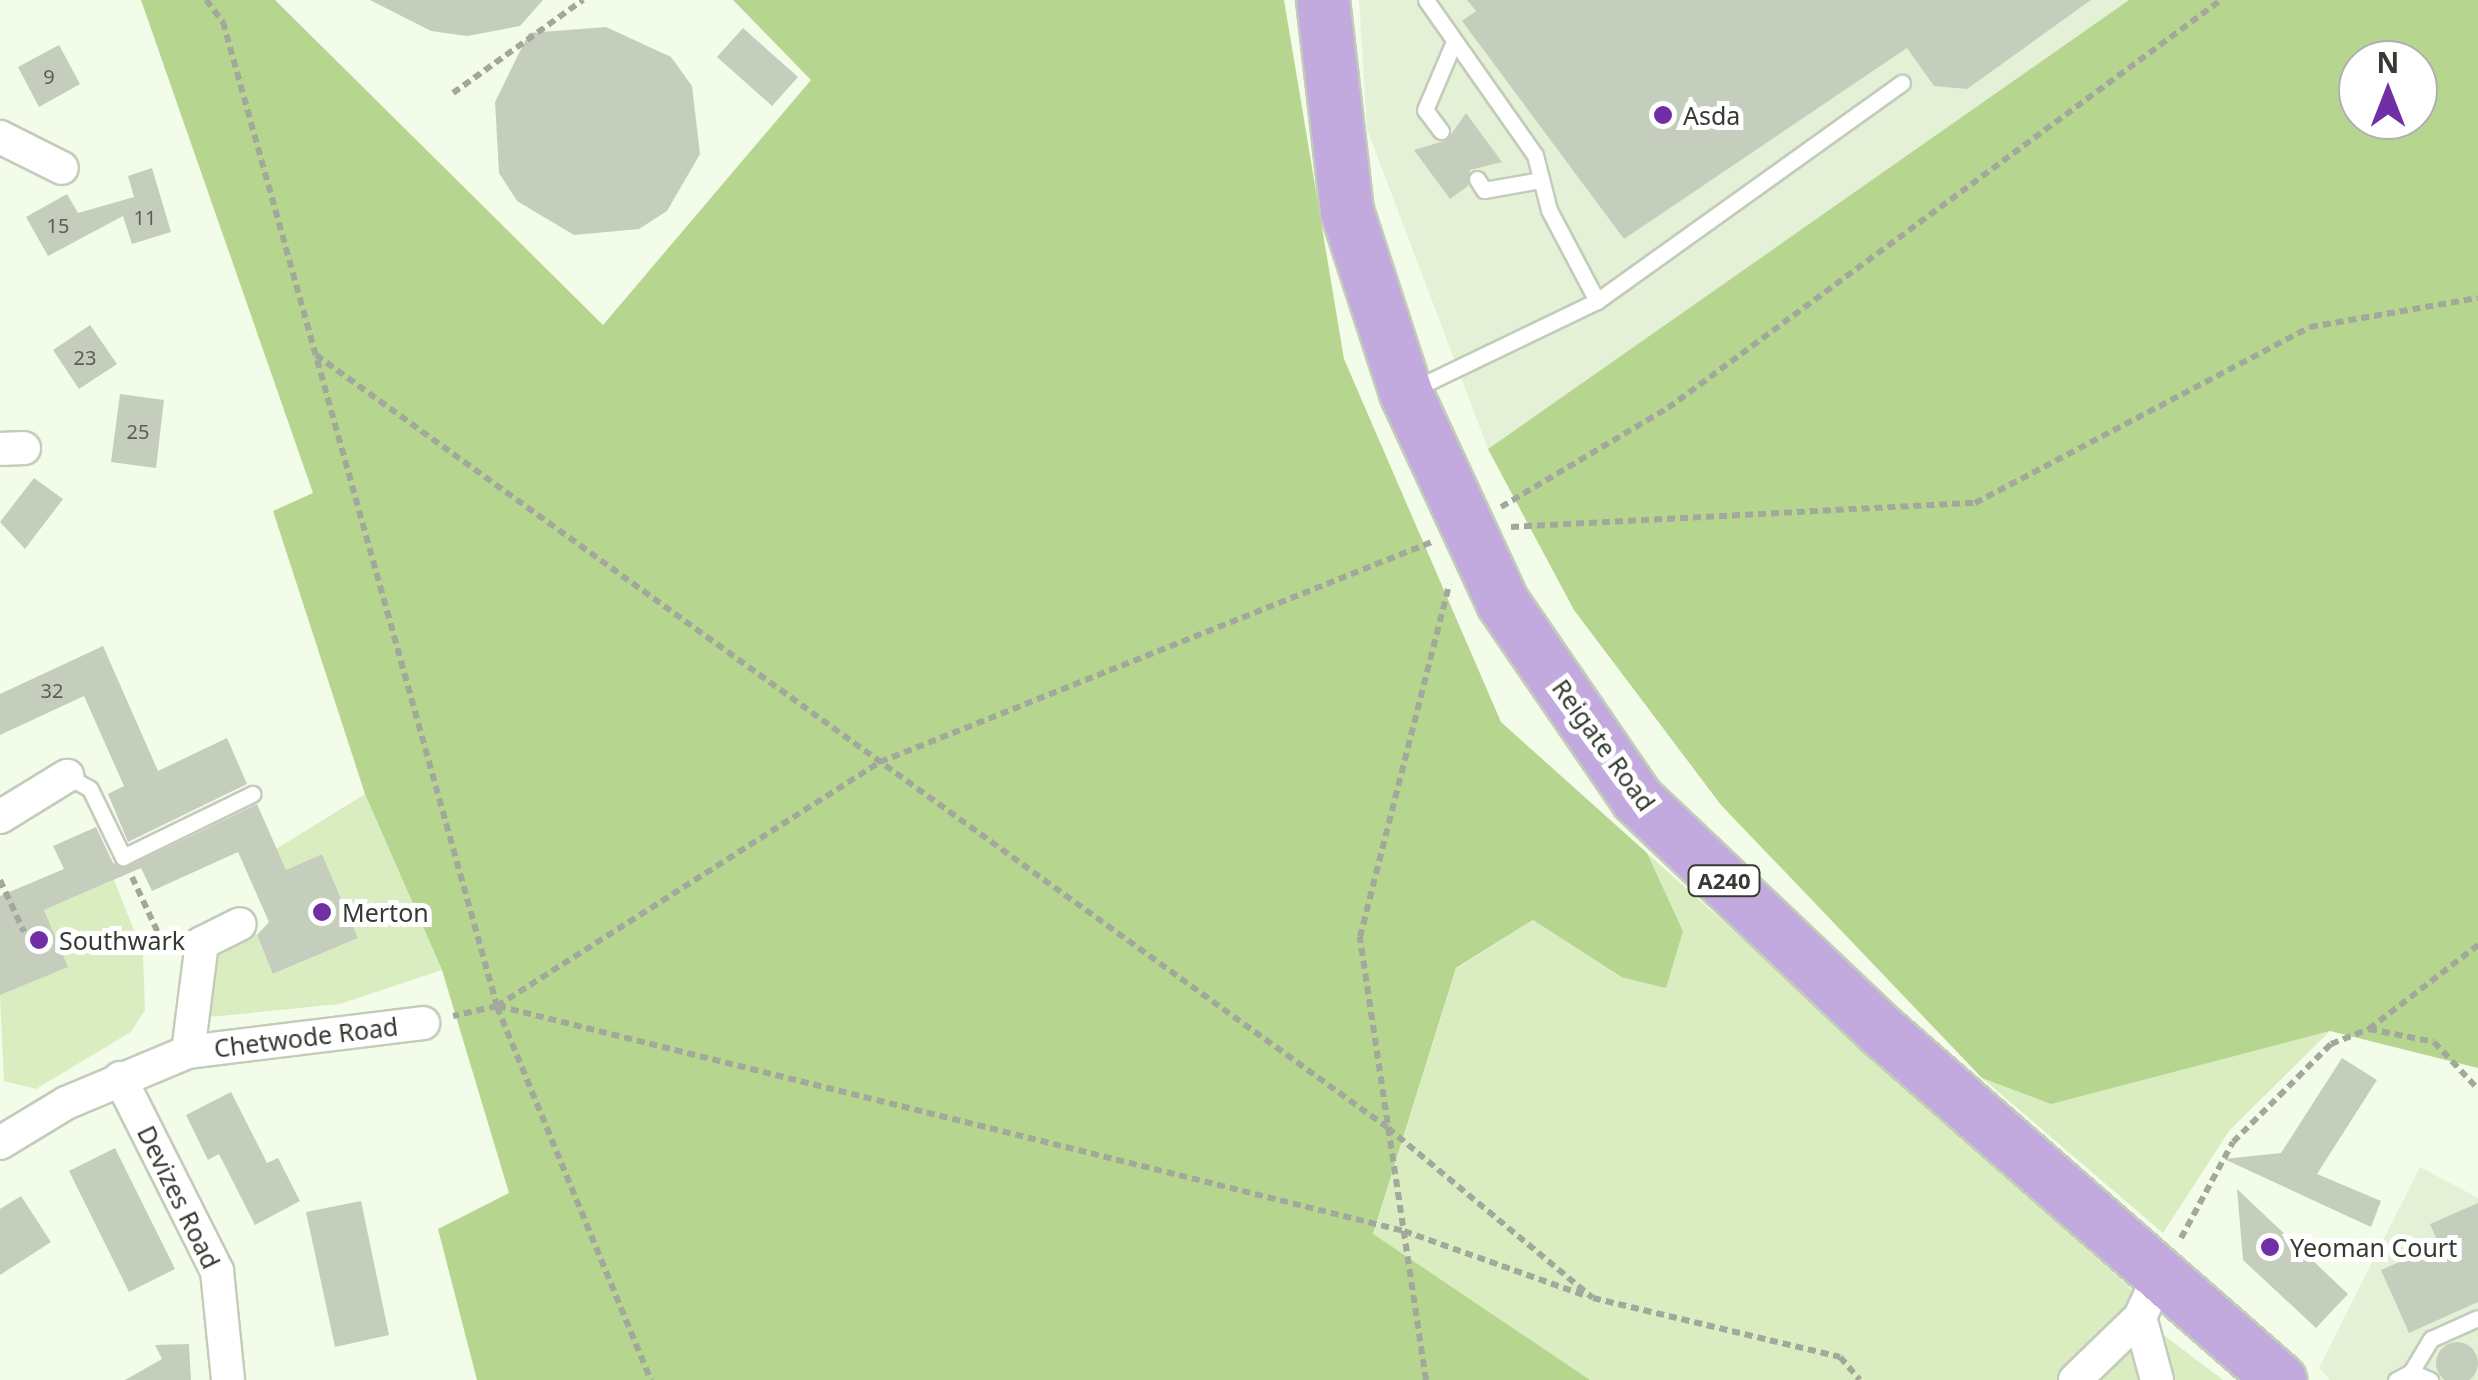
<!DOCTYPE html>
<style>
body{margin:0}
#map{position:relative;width:2478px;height:1380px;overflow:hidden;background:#f3fce9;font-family:"Noto Sans",sans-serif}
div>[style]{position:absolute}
.built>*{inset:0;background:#e5f1d7}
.green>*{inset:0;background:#d9edc1}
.forest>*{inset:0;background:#b6d58f}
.building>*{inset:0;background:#c5cebc}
.round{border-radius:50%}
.path>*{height:6px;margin-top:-3px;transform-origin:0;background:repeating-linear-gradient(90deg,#a2a89b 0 8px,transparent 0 13px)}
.roads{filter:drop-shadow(2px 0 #c3ccba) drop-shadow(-2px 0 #c3ccba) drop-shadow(0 2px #c3ccba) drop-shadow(0 -2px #c3ccba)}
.service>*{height:15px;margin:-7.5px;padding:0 7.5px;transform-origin:7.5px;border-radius:7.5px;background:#fff}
.minor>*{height:32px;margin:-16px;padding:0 16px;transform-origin:16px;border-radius:16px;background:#fff}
.trunk>*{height:52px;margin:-26px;padding:0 26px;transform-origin:26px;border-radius:26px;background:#c3aade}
.dots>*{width:28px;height:28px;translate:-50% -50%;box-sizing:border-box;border:5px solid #fff;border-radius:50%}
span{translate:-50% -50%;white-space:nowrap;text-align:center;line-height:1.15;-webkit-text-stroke:10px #fff;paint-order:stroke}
.number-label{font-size:20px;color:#5a5f55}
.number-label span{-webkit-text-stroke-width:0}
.shield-label span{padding:2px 8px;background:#fff;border:2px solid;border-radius:8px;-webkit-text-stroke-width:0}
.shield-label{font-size:22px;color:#373a33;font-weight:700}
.poi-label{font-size:25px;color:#373a33}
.left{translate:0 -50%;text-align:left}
.street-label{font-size:25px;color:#373a33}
.north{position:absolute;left:2338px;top:40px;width:100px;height:100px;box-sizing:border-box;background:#fff;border:2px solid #afb0ad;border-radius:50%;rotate:0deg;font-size:28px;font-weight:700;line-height:40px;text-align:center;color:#373a33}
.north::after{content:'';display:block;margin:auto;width:35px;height:45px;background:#702fa4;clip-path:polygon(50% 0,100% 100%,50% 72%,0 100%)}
</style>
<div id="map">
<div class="built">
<i style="clip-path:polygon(1359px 0,2129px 0,1488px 449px,1367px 129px)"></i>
<i style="clip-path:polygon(2420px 1167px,2478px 1198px,2478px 1380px,2330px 1380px,2319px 1368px)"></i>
</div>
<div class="green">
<i style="clip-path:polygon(365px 794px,442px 970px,340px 1004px,190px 1019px,192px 974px,254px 929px,274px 974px,358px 938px,322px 854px,268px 878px,260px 859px)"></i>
<i style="clip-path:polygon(1647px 853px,2132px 1290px,2140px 1317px,2223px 1380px,1590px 1380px,1373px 1235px,1456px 969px,1533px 920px,1620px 977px,1683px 931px)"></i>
<i style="clip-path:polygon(114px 880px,143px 953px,145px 1010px,131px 1032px,36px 1089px,4px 1081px,0 995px,67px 967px,44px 910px)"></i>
<i style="clip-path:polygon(2330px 1031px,2229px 1131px,2163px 1233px,1982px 1078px,2051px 1102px)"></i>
</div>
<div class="forest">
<i style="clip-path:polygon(141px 0,275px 0,603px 325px,811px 80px,733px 0,1284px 0,1344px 359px,1501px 722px,1647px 853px,1683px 931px,1666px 988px,1621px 977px,1533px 920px,1456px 968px,1373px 1234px,1590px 1380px,477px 1380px,438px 1229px,509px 1193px,442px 970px,365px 794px,273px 511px,313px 493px)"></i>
<i style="clip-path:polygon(evenodd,2129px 0,2478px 0,2478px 1068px,2330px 1031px,2051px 1104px,1982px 1078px,1721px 805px,1574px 610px,1488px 449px,2129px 0,2418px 60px,2418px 120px,2358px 120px,2358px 60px,2418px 60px)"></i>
</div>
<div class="building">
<i style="clip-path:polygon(370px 0,543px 0,520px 26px,467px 36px,431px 31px)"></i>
<i style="clip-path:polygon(1467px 0,2091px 0,1967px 89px,1934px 86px,1907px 48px,1624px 239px,1462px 21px,1476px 11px)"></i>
<i style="clip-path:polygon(606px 27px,671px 57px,692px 86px,700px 154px,667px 211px,639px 229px,574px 235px,517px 201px,499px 173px,495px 102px,529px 33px)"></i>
<i style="clip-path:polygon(743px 28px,798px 77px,772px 106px,717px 57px)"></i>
<i style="clip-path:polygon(59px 45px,80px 84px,39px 107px,18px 67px)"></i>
<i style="clip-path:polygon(1466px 113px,1502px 162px,1470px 170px,1468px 186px,1450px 199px,1414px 150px,1447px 140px)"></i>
<i style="clip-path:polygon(152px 168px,171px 232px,132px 244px,123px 216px,48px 256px,26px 217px,67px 194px,78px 213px,134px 197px,128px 176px)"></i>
<i style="clip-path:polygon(90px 325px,117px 364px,79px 389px,53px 350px)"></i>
<i style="clip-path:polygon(120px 394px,164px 400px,156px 468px,111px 462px)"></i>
<i style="clip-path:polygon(34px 478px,63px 499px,25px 549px,0 522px)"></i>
<i style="clip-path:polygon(103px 646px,158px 771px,227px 738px,247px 784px,128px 842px,108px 794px,124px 786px,84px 696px,0 735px,0 694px)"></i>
<i style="clip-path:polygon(257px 804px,286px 870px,322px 854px,358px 938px,273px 974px,257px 935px,269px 922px,238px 852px,152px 891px,141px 868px,44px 910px,68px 967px,0 995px,0 896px,64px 869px,53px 846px,96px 827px,113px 863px,127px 867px)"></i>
<i style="clip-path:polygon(2342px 1058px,2377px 1080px,2317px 1174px,2381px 1201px,2371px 1227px,2224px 1159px,2281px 1153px)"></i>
<i style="clip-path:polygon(231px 1092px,267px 1163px,278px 1158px,300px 1201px,255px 1225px,219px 1154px,208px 1160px,186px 1115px)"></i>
<i style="clip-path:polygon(115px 1148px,175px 1269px,129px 1292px,69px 1171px)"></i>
<i style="clip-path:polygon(2237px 1189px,2348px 1294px,2316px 1328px,2243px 1260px)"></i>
<i style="clip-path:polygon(21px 1196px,51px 1242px,0 1275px,0 1209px)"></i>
<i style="clip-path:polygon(361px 1201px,389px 1335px,335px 1347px,306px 1212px)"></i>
<i style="clip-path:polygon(2478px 1203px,2478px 1302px,2409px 1333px,2381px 1270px,2439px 1245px,2430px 1224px)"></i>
<i class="round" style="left:2436px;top:1342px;width:42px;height:42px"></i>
<i style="clip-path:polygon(189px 1344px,191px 1380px,125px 1380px,162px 1359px,155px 1345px)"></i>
</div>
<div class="path">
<i style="left:206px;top:0;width:28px;rotate:52deg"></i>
<i style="left:223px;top:22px;width:1021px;rotate:74.44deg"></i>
<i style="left:497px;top:1006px;width:45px;rotate:167.2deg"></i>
<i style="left:453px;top:93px;width:160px;rotate:-35.6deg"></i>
<i style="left:316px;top:355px;width:1322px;rotate:35.79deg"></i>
<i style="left:1388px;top:1128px;width:266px;rotate:39.7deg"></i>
<i style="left:1593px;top:1298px;width:254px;rotate:13.4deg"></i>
<i style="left:1840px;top:1357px;width:30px;rotate:49deg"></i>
<i style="left:1501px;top:507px;width:194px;rotate:-30.7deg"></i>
<i style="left:1668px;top:408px;width:687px;rotate:-36.42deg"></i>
<i style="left:1511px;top:527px;width:465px;rotate:-3deg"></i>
<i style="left:1975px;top:503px;width:378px;rotate:-27.7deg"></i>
<i style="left:2310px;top:327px;width:170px;rotate:-9.8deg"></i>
<i style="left:132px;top:877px;width:83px;rotate:65deg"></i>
<i style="left:0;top:880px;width:57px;rotate:65.2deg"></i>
<i style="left:497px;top:1006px;width:454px;rotate:-32.5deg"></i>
<i style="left:880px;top:762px;width:594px;rotate:-21.73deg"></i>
<i style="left:498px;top:1006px;width:934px;rotate:13.95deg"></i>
<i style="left:1404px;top:1231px;width:194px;rotate:19.6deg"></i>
<i style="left:497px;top:1007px;width:404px;rotate:67.6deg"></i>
<i style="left:2369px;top:1029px;width:138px;rotate:-37.6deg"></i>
<i style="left:2181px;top:1238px;width:109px;rotate:-61.6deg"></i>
<i style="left:2233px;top:1142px;width:139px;rotate:-45deg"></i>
<i style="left:2331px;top:1044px;width:41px;rotate:-21.5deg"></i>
<i style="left:2369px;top:1029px;width:66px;rotate:11.3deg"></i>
<i style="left:2434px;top:1042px;width:64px;rotate:46.9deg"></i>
<i style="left:1426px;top:1380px;width:448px;rotate:-98.5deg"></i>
<i style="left:1360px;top:937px;width:364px;rotate:-75.8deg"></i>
</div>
<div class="roads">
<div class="service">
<i style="left:1426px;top:0;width:189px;rotate:54.9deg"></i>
<i style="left:1535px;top:155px;width:57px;rotate:75.7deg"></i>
<i style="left:1549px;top:210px;width:103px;rotate:62.2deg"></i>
<i style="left:1441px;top:131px;width:26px;rotate:-127deg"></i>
<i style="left:1425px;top:110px;width:72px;rotate:-67deg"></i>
<i style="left:1477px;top:179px;width:13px;rotate:58deg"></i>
<i style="left:1484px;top:190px;width:58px;rotate:-10deg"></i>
<i style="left:1414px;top:389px;width:203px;rotate:-25.7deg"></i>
<i style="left:1597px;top:301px;width:375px;rotate:-35.6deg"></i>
<i style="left:67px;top:776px;width:26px;rotate:29deg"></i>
<i style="left:90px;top:789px;width:76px;rotate:64.1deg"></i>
<i style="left:123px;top:857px;width:144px;rotate:-26deg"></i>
<i style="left:2411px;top:1372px;width:39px;rotate:-59deg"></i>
<i style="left:2431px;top:1339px;width:51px;rotate:-24.1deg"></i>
<i style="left:2396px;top:1380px;width:17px;rotate:-28deg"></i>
<i style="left:2411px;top:1372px;width:21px;rotate:23deg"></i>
</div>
<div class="minor">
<i style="left:0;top:137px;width:69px;rotate:26.6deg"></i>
<i style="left:0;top:449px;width:24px;rotate:-2deg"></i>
<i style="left:0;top:817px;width:79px;rotate:-31.5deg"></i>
<i style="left:188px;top:1052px;width:110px;rotate:-82.7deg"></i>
<i style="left:202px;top:943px;width:42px;rotate:-26.6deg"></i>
<i style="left:120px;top:1078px;width:216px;rotate:63.3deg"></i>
<i style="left:217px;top:1271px;width:110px;rotate:84.2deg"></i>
<i style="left:0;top:1143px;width:77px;rotate:-31.2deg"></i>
<i style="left:66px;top:1103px;width:132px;rotate:-22.7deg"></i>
<i style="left:188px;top:1052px;width:237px;rotate:-7deg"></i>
<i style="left:2075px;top:1380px;width:91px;rotate:-44.1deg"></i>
<i style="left:2157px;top:1380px;width:65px;rotate:-105.1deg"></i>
<i style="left:2140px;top:1317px;width:43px;rotate:-65.2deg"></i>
</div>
<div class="trunk">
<i style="left:1323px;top:0;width:212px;rotate:83.5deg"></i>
<i style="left:1347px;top:211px;width:191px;rotate:72deg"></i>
<i style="left:1406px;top:393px;width:231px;rotate:65.2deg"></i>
<i style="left:1503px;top:603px;width:237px;rotate:55.6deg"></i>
<i style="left:1637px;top:799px;width:340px;rotate:43.5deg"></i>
<i style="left:1884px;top:1033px;width:527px;rotate:41.23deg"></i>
</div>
</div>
<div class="dots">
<i style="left:1663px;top:115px;background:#702fa4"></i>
<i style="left:322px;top:912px;background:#702fa4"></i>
<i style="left:39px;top:940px;background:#702fa4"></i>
<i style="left:2270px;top:1247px;background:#702fa4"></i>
</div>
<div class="number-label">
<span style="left:49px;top:76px">9</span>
<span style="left:145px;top:217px">11</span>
<span style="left:58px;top:225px">15</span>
<span style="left:85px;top:357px">23</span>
<span style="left:138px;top:431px">25</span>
<span style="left:52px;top:690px">32</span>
</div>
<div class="shield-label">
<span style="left:1724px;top:881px">A240</span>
</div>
<div class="poi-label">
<span class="left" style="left:1683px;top:115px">Asda</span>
<span class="left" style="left:342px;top:912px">Merton</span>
<span class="left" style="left:59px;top:940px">Southwark</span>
<span class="left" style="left:2290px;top:1247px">Yeoman Court</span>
</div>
<div class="street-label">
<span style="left:1604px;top:745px;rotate:54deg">Reigate Road</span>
<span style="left:306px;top:1037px;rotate:-7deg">Chetwode Road</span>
<span style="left:179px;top:1197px;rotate:64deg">Devizes Road</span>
</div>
<div class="north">N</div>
</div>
